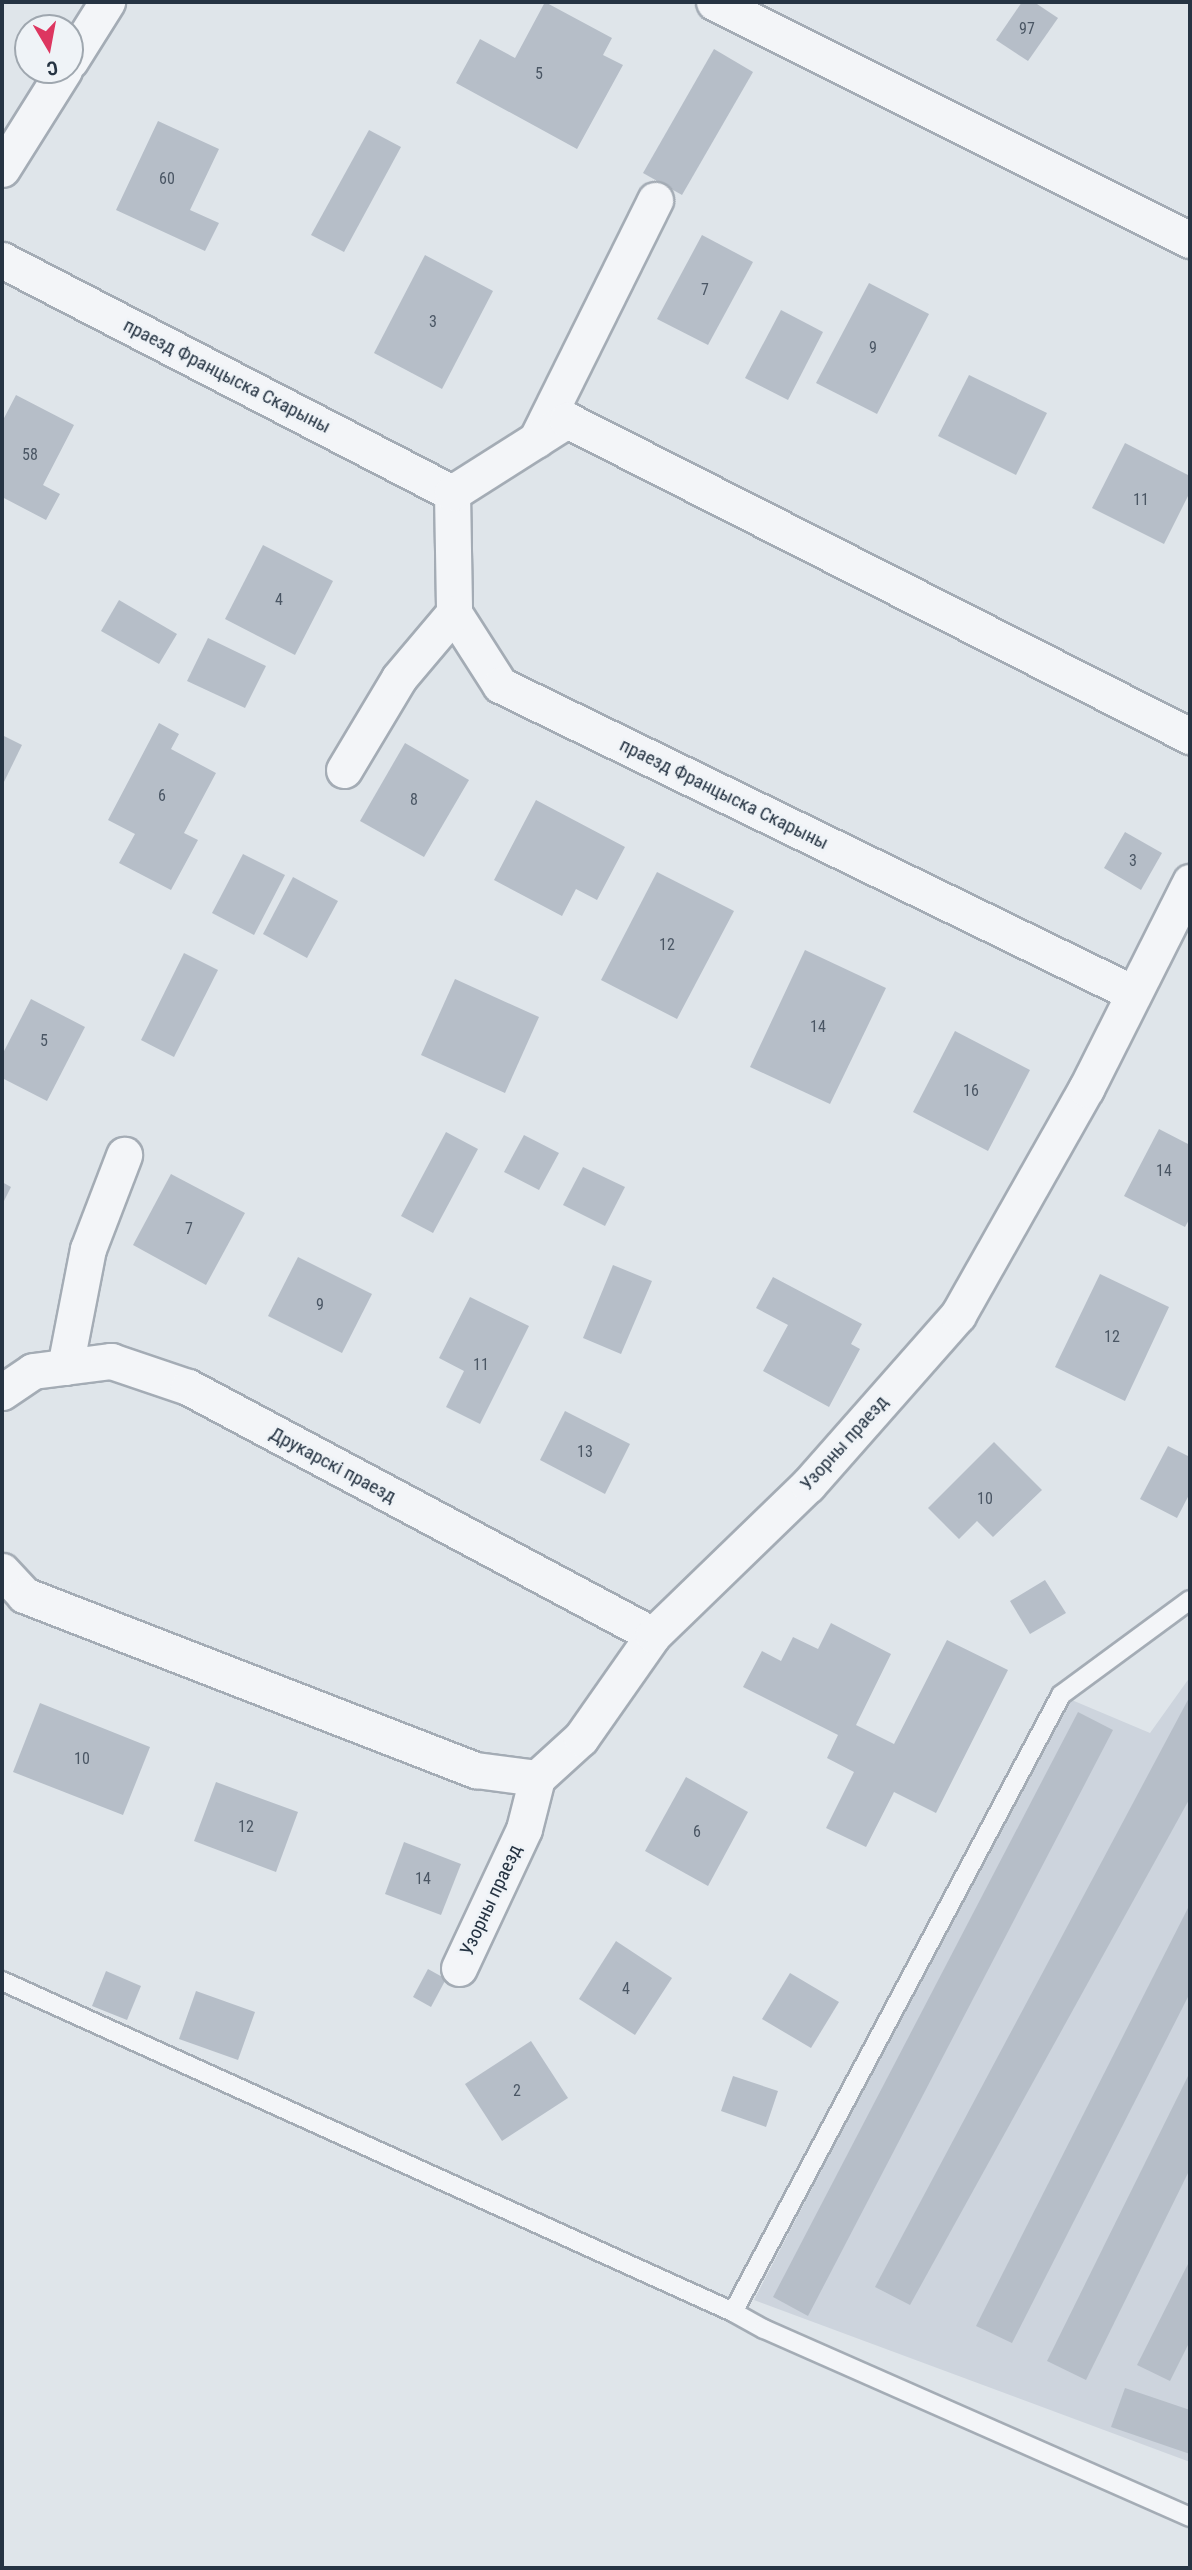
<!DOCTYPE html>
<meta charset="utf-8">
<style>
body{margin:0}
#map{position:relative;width:1192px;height:2570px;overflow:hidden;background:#dfe5ea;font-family:"Roboto Condensed",sans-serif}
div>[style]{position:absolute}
.built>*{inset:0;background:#cdd4dd}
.building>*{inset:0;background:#b6bec8}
.roads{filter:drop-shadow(2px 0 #a4acb5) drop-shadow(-2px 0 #a4acb5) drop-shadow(0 2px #a4acb5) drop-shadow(0 -2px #a4acb5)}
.lane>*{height:18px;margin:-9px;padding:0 9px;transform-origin:9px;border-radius:9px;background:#f3f5f8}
.street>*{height:35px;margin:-17.5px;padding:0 17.5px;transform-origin:17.5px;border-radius:17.5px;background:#f3f5f8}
span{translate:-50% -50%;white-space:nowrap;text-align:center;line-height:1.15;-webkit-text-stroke:5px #eff3f7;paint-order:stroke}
.number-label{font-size:16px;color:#4a5664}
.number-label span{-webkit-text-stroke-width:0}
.street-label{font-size:19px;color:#263443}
.frame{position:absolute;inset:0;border:4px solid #263443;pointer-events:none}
.north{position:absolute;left:14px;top:14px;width:70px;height:70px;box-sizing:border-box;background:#eff3f7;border:2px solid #9fa7af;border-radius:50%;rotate:170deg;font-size:19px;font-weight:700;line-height:28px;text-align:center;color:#263443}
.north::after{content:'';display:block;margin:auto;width:24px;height:32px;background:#dd3660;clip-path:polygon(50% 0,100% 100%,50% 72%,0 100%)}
</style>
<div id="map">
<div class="built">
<i style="clip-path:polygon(1190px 1677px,1190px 2462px,754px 2300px,1067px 1698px,1150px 1733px)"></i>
</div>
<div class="building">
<i style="clip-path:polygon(545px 2px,612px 38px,603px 55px,623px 65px,577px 149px,456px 83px,480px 39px,515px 58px)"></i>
<i style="clip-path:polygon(1022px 2px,1034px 2px,1058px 18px,1028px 61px,996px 40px)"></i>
<i style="clip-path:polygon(714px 49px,753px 72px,682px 195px,643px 173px)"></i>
<i style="clip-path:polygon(158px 121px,219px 149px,190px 210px,219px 223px,205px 251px,116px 210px)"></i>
<i style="clip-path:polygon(369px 130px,401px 147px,344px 252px,311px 235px)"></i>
<i style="clip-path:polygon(702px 235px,753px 262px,708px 345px,657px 319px)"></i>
<i style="clip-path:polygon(425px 255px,493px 291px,442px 389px,374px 353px)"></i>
<i style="clip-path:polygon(869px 283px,929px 314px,877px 414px,816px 383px)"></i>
<i style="clip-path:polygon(781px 310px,823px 332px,788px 400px,745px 378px)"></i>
<i style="clip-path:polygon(969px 375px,1047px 413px,1016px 475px,938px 436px)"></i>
<i style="clip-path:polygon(16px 395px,74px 425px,43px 485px,60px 494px,46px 520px,2px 497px,2px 422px)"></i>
<i style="clip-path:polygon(1125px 443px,1190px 476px,1190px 492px,1164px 544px,1092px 508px)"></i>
<i style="clip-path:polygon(263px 545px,333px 581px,295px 655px,225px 619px)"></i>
<i style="clip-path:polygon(119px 600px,177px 634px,159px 664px,101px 631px)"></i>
<i style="clip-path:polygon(208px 638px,266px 666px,245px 708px,187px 681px)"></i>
<i style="clip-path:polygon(159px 723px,179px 734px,171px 749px,216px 773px,184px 833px,198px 840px,171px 890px,119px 863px,135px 834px,108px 820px)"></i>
<i style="clip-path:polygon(2px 735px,22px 745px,2px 786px)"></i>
<i style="clip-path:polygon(405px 743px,469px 780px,424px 857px,360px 821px)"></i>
<i style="clip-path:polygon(536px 800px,625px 847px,597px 900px,576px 889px,562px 916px,494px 880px)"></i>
<i style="clip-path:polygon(1125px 832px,1162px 853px,1141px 890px,1104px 868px)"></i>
<i style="clip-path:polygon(243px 854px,285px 875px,254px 935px,212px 913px)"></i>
<i style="clip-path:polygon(657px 872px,734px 911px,677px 1019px,601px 980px)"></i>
<i style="clip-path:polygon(293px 877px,338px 901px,307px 958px,263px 934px)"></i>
<i style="clip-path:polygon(805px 950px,886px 988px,830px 1104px,750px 1067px)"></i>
<i style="clip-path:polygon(184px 953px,218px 970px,174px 1057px,141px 1040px)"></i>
<i style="clip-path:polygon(455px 979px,539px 1017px,505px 1093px,421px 1055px)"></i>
<i style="clip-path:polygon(31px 999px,85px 1027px,47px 1101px,2px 1078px,2px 1055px)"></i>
<i style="clip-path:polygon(955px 1031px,1030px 1070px,988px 1151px,913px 1112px)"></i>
<i style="clip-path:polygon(1159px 1129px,1190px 1145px,1190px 1218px,1185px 1227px,1124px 1196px)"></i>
<i style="clip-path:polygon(446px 1132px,478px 1149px,433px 1233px,401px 1216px)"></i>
<i style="clip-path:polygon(524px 1135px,559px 1153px,539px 1190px,504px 1172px)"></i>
<i style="clip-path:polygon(583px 1167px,625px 1187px,605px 1226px,563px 1205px)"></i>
<i style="clip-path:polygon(171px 1174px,245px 1213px,206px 1285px,133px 1245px)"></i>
<i style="clip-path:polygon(2px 1182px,11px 1187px,2px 1205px)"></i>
<i style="clip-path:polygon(298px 1257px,372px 1294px,342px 1353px,268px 1316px)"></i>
<i style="clip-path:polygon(613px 1265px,652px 1281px,621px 1354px,583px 1338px)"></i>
<i style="clip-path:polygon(1100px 1274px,1169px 1307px,1125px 1401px,1055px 1367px)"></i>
<i style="clip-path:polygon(773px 1277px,862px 1324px,851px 1344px,860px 1349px,829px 1407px,763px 1371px,788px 1325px,756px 1308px)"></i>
<i style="clip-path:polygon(470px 1297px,529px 1326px,480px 1424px,446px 1407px,464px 1371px,439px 1358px)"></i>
<i style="clip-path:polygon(565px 1411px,630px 1444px,605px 1494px,540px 1460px)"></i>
<i style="clip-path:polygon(994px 1442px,1042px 1490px,993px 1537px,977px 1521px,959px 1539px,928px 1508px)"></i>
<i style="clip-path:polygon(1168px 1446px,1190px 1457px,1190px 1493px,1177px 1518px,1140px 1499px)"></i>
<i style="clip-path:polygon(1045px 1580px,1066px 1613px,1030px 1634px,1010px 1601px)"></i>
<i style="clip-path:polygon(831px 1623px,891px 1654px,856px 1725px,894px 1744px,947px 1640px,1008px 1670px,936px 1813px,894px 1792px,866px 1847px,826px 1828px,854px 1772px,827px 1758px,838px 1735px,743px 1687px,762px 1651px,781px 1661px,793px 1637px,818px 1649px)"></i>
<i style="clip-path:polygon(1190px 1696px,1190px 1798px,910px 2305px,875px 2287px)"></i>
<i style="clip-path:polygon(40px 1703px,150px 1747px,123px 1815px,13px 1772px)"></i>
<i style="clip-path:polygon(1078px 1712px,1113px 1730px,808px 2316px,773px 2297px)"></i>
<i style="clip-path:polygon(686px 1777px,748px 1812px,708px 1886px,645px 1851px)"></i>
<i style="clip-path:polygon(216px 1782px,298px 1812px,276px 1872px,194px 1841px)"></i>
<i style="clip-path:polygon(404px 1842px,461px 1864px,441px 1915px,385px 1894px)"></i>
<i style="clip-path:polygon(1190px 1904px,1190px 1993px,1012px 2343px,976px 2326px)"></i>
<i style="clip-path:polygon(616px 1941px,672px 1978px,635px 2035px,579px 1999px)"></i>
<i style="clip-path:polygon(428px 1969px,446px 1979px,431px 2007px,413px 1997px)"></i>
<i style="clip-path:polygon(106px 1971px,141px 1986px,127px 2020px,92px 2006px)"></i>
<i style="clip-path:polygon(790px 1973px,839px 2002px,811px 2048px,762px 2019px)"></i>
<i style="clip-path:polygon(196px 1991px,255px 2012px,238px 2060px,179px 2039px)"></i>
<i style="clip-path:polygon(531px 2041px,568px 2098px,502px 2141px,465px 2084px)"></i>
<i style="clip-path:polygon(1190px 2072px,1190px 2169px,1086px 2380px,1047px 2361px)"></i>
<i style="clip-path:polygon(733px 2076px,778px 2091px,766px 2127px,721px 2111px)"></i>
<i style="clip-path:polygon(1190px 2260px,1190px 2341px,1170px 2381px,1137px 2365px)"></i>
<i style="clip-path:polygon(1125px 2388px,1190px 2410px,1190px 2454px,1111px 2427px)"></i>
</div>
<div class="roads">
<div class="lane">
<i style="left:2px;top:1981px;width:802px;rotate:24.36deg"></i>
<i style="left:733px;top:2312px;width:35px;rotate:29deg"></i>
<i style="left:764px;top:2329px;width:466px;rotate:23.8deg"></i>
<i style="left:733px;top:2312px;width:699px;rotate:-62deg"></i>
<i style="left:1061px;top:1695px;width:160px;rotate:-36.4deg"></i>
</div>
<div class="street">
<i style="left:714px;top:2px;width:532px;rotate:26.57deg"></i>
<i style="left:70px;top:61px;width:70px;rotate:-57.9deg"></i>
<i style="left:2px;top:169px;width:117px;rotate:-57.9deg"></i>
<i style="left:2px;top:260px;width:507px;rotate:27.37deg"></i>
<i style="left:452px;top:493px;width:120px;rotate:89deg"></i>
<i style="left:454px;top:613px;width:85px;rotate:57.4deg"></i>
<i style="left:500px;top:685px;width:704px;rotate:25.95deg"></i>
<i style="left:536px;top:440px;width:268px;rotate:-63.6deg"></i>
<i style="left:452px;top:493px;width:136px;rotate:-32.4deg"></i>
<i style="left:567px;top:420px;width:699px;rotate:26.9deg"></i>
<i style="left:344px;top:770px;width:107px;rotate:-59.1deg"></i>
<i style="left:399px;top:678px;width:85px;rotate:-49.8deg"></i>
<i style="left:65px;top:1367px;width:120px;rotate:-79deg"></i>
<i style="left:88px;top:1249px;width:101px;rotate:-69deg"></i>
<i style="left:2px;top:1392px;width:37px;rotate:-34deg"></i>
<i style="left:33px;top:1371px;width:79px;rotate:-7.3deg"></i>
<i style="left:111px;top:1361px;width:81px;rotate:18.7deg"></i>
<i style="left:188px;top:1387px;width:527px;rotate:28.07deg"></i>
<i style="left:2px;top:1571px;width:33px;rotate:47deg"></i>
<i style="left:24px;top:1595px;width:485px;rotate:21.2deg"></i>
<i style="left:476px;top:1770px;width:62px;rotate:7.5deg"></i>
<i style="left:459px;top:1968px;width:153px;rotate:-64.9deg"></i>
<i style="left:524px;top:1829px;width:53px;rotate:-75.7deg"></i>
<i style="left:537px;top:1778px;width:59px;rotate:-42.3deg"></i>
<i style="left:581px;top:1738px;width:126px;rotate:-55deg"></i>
<i style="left:653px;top:1635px;width:216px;rotate:-44.1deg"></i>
<i style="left:808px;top:1485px;width:227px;rotate:-48.6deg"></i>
<i style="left:958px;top:1315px;width:260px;rotate:-60.5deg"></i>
<i style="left:1086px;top:1089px;width:232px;rotate:-63.3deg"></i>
</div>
</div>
<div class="number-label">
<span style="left:1027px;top:29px">97</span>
<span style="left:539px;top:74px">5</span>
<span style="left:167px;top:179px">60</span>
<span style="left:705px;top:290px">7</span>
<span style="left:433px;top:322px">3</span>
<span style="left:873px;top:348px">9</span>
<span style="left:30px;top:455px">58</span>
<span style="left:1141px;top:500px">11</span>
<span style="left:279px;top:600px">4</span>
<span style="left:162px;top:796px">6</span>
<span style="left:414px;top:800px">8</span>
<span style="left:1133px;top:861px">3</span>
<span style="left:667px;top:945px">12</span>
<span style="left:818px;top:1027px">14</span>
<span style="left:44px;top:1041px">5</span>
<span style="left:971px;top:1091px">16</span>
<span style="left:1164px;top:1171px">14</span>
<span style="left:189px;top:1229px">7</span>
<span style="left:320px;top:1305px">9</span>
<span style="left:1112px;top:1337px">12</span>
<span style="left:481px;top:1365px">11</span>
<span style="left:585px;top:1452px">13</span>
<span style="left:985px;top:1499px">10</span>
<span style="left:82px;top:1759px">10</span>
<span style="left:246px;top:1827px">12</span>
<span style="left:697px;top:1832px">6</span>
<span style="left:423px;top:1879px">14</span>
<span style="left:626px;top:1989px">4</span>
<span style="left:517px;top:2091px">2</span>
</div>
<div class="street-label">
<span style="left:227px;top:376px;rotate:27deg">праезд Францыска Скарыны</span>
<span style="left:724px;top:794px;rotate:26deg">праезд Францыска Скарыны</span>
<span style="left:844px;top:1443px;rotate:-48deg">Узорны праезд</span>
<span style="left:333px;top:1465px;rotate:28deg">Друкарскі праезд</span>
<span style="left:491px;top:1900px;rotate:-65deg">Узорны праезд</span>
</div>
<div class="frame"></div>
<div class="north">С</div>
</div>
